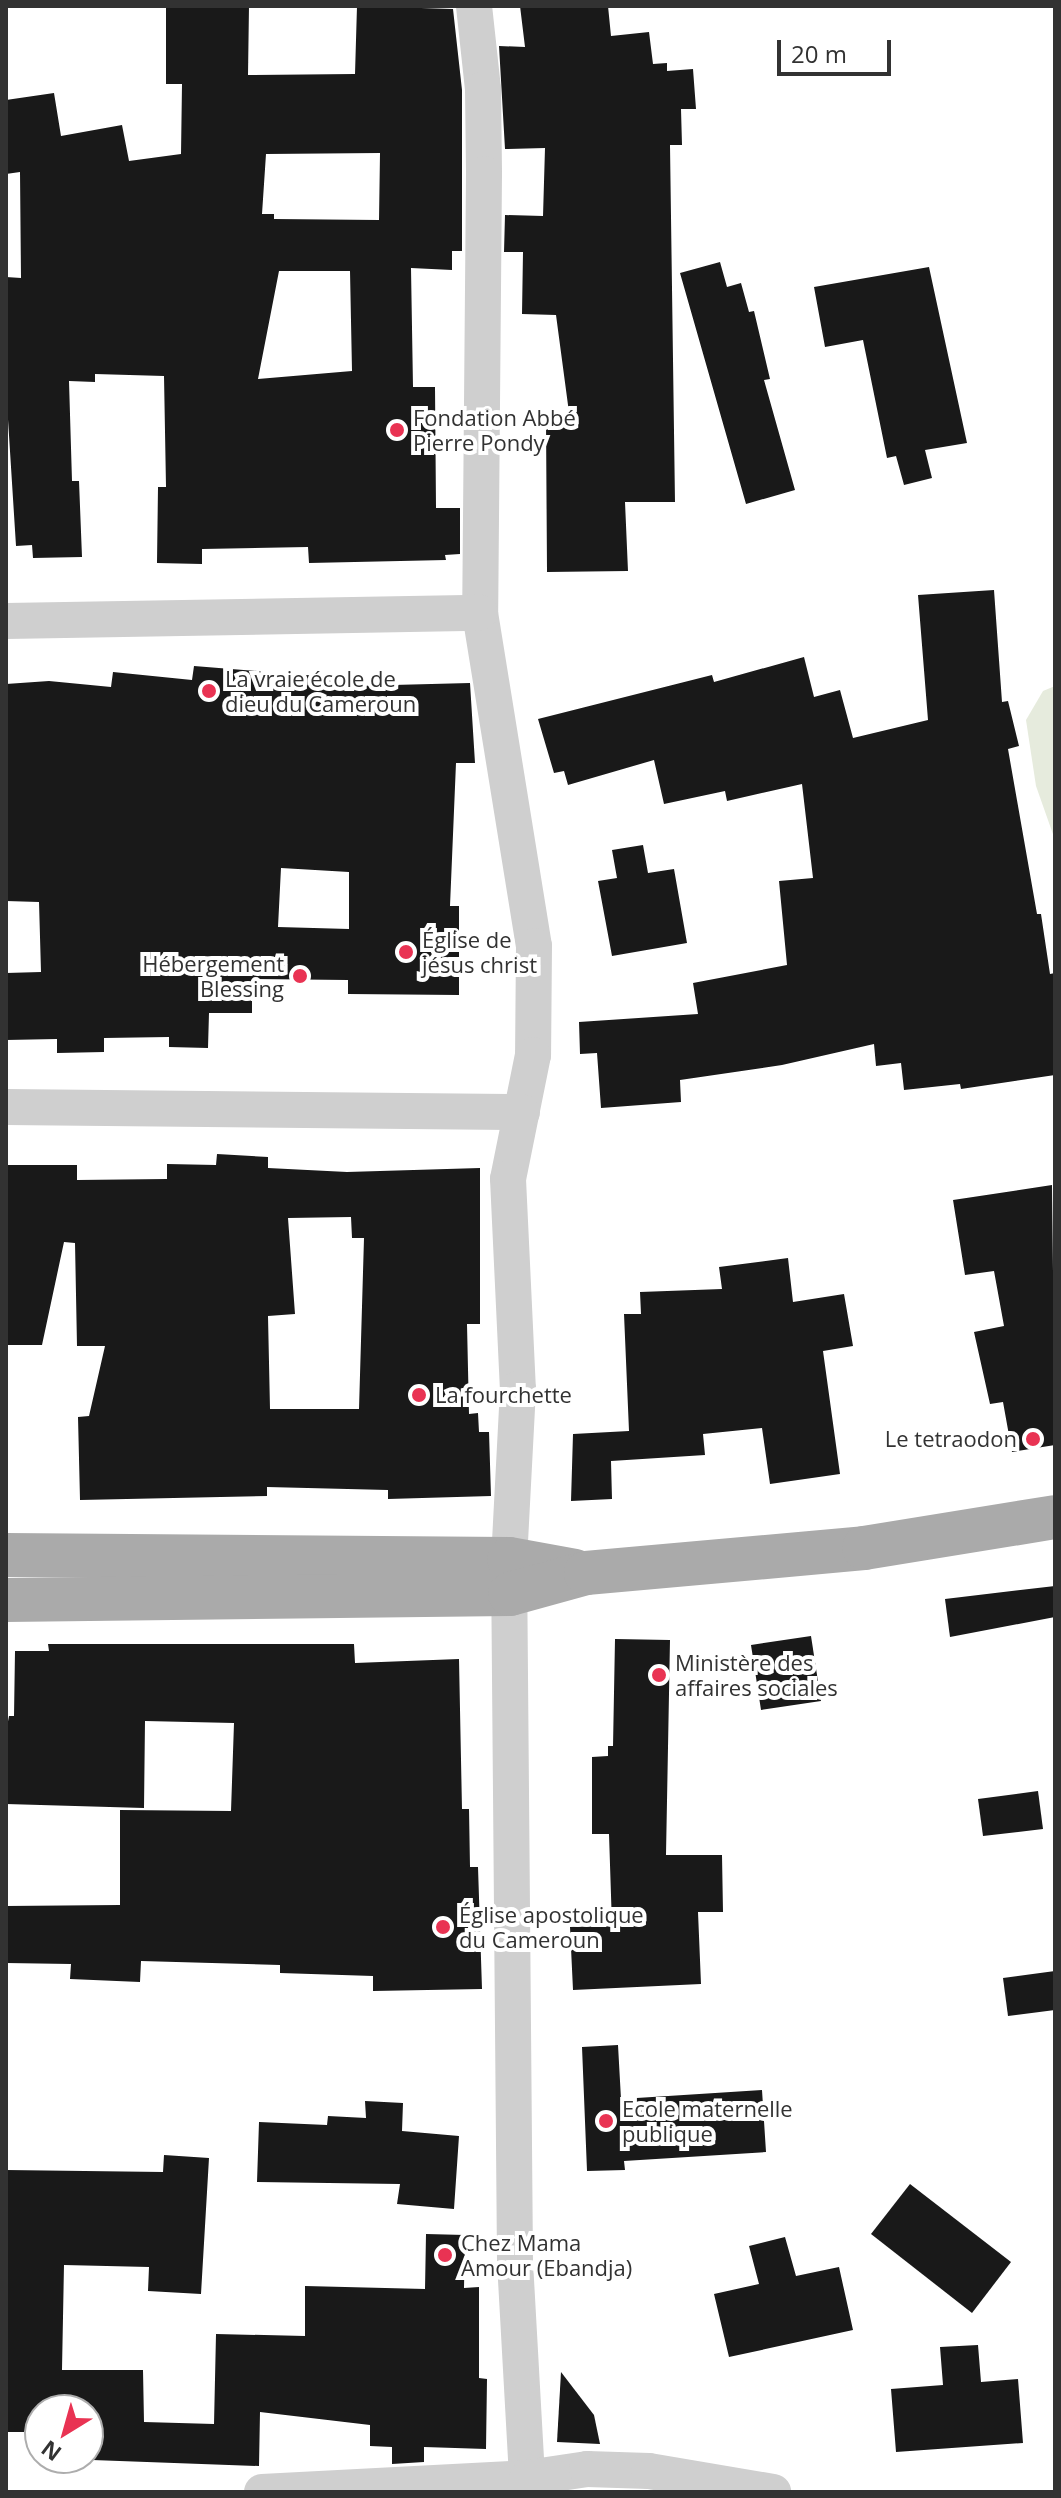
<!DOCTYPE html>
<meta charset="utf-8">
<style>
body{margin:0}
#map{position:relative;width:1061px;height:2498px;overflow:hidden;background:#fff;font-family:"Open Sans",sans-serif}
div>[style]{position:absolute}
.green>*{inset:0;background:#e6ebdd}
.building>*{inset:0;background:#191919}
.minor>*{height:36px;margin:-18px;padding:0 18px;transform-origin:18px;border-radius:18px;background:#cfcfcf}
.primary>*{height:44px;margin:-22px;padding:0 22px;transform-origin:22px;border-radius:22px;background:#aaa}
.dots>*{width:22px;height:22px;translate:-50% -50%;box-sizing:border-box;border:4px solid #fff;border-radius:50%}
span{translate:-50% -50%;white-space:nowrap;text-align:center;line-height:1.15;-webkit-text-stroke:8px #fff;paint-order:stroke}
.poi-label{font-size:22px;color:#323232}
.left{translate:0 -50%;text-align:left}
.right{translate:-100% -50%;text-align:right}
.frame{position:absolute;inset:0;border:8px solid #323232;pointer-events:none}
.north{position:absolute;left:24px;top:2394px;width:80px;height:80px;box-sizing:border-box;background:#fff;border:2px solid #adadad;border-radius:50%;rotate:217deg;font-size:22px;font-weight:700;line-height:32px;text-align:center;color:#323232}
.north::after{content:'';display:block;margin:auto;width:28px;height:36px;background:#e93353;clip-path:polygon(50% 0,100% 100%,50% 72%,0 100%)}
.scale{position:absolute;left:777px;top:40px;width:114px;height:36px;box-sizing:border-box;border:4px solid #323232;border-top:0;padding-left:10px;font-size:24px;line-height:28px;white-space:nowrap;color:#323232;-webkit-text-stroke:6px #fff;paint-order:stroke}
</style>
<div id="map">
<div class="green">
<i style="clip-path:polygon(1055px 686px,1055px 840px,1036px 786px,1026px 720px,1043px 691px)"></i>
</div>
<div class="building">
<i style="clip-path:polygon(evenodd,166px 6px,249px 6px,248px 75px,355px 74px,357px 6px,453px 9px,462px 90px,462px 251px,452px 251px,452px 270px,411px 268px,413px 387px,435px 387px,436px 508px,460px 508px,460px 554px,445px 555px,446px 560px,309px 563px,308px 547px,202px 549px,202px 564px,157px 563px,158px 487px,166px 487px,164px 376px,95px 374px,95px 382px,69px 381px,72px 481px,79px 481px,82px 557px,33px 558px,32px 545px,16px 546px,6px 388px,6px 277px,21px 278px,20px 172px,6px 174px,6px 100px,54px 93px,61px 136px,122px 125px,129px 161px,181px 154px,182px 84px,166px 84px,166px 6px,380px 153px,379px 220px,274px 219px,274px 214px,262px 214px,266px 154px,380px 153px,166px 6px,279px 271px,350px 271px,352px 371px,258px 379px,279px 271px)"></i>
<i style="clip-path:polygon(520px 6px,608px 6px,611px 36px,649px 32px,653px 64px,667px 63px,667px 71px,693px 69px,696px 109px,681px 109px,682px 145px,670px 145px,675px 502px,625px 502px,628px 571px,547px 572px,546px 420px,570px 420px,556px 315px,522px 314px,523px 252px,504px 252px,505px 215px,543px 216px,545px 148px,505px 149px,499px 46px,525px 47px)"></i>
<i style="clip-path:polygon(720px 262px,727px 287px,741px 283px,749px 312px,754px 311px,770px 379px,764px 380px,795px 490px,746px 504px,680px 273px)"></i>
<i style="clip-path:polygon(929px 267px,967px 443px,925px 450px,932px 478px,904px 485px,896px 456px,887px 458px,863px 340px,825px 347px,814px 287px)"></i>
<i style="clip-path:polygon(994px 590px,1002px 702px,1008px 701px,1019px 746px,1008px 749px,1037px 914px,1041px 914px,1050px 974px,1055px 973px,1055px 1075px,961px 1089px,960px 1084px,904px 1090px,901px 1063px,876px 1066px,874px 1044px,782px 1065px,680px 1080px,681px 1102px,601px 1108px,597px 1053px,580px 1054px,579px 1022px,698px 1014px,693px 983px,787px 965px,779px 881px,813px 878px,802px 784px,727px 801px,725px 791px,664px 804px,654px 760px,568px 785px,564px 771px,554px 773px,538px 719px,712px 675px,714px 682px,804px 657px,814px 697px,840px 690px,853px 738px,928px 720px,918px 595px)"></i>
<i style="clip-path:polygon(evenodd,194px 666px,355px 679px,354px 686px,470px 683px,475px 763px,456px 763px,450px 906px,459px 906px,459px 995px,348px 994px,348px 980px,252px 979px,252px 1013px,209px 1013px,208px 1048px,169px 1047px,169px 1037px,104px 1038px,104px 1052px,57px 1053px,57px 1039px,6px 1040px,6px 973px,41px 972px,39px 902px,6px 901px,6px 684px,49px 681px,111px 687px,113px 672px,192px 680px,194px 666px,281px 868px,349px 872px,349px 929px,278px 927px,281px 868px)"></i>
<i style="clip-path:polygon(643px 845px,648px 873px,674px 869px,687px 943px,612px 956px,598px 881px,617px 878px,612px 850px)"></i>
<i style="clip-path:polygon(evenodd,217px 1154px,268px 1157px,268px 1168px,347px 1172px,480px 1168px,480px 1324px,467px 1324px,469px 1414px,478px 1413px,479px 1432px,489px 1432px,491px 1496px,388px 1499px,388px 1490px,267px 1487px,267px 1496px,80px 1500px,78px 1417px,89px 1416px,105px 1346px,77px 1346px,75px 1243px,64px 1242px,42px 1345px,6px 1345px,6px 1165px,77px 1165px,77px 1180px,167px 1179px,167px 1164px,216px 1165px,217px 1154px,351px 1217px,352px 1238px,364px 1238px,359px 1409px,270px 1409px,268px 1316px,295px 1314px,288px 1218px,351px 1217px)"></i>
<i style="clip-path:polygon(1052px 1185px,1055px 1445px,1012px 1452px,1003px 1402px,990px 1404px,974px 1332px,1004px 1326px,994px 1271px,965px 1275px,953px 1200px)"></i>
<i style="clip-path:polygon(788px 1258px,793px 1302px,844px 1294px,853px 1346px,823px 1351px,840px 1474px,770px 1484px,762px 1428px,703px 1434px,705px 1455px,611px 1461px,612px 1499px,571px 1501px,573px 1434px,629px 1431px,624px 1314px,641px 1314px,640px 1292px,722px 1289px,719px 1267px)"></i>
<i style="clip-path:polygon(1055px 1586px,1055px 1617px,950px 1637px,945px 1599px)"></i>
<i style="clip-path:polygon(811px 1636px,821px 1701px,761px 1710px,751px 1645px)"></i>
<i style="clip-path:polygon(615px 1639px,670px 1640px,666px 1855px,722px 1855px,723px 1912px,698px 1912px,701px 1984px,573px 1990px,570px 1927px,612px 1926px,609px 1834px,592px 1834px,592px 1757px,608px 1756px,608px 1746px,613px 1746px)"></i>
<i style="clip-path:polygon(48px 1644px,354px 1644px,355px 1663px,459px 1659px,462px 1809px,469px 1809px,470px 1867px,478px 1867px,482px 1989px,373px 1991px,373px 1976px,280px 1973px,280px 1965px,141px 1961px,140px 1982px,70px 1979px,71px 1964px,6px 1963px,6px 1906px,120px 1905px,120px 1810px,231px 1811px,234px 1723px,145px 1721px,144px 1808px,6px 1804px,6px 1732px,9px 1716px,14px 1716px,15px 1651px,49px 1651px)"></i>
<i style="clip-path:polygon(1038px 1791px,1043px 1829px,983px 1836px,978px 1799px)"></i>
<i style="clip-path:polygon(1055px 1971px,1055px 2010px,1008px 2016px,1003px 1978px)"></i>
<i style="clip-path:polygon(618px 2045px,621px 2099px,762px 2090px,766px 2152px,624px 2161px,625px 2170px,587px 2171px,582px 2047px)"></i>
<i style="clip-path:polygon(365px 2101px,403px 2103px,402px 2131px,459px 2136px,454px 2209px,397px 2204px,400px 2184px,257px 2182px,259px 2122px,327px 2125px,328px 2116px,366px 2118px)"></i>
<i style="clip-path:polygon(164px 2155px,209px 2158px,201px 2294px,148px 2291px,149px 2267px,64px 2265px,62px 2370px,143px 2370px,144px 2422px,214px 2424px,216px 2334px,305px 2336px,305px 2286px,425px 2289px,426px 2234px,465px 2235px,464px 2288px,479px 2287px,479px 2378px,487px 2379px,486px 2449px,424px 2447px,424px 2462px,392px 2464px,392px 2447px,370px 2446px,370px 2425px,260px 2412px,259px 2466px,65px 2459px,88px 2458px,88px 2410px,40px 2410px,40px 2440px,28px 2440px,29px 2432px,6px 2432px,6px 2170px,163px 2172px)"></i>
<i style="clip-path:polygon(910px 2184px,1011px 2262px,972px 2313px,871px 2234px)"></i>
<i style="clip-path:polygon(785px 2237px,796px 2276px,839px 2267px,853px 2330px,729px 2357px,714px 2294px,759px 2284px,749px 2246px)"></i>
<i style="clip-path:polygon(978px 2345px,981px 2382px,1018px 2379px,1023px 2443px,896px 2452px,891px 2389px,943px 2385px,940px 2347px)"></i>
<i style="clip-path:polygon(561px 2372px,594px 2415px,600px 2444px,557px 2442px)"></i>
</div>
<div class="minor">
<i style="left:474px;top:6px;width:83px;rotate:83.8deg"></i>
<i style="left:483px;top:89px;width:85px;rotate:89.3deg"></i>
<i style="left:484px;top:174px;width:439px;rotate:90.5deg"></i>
<i style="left:480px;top:613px;width:337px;rotate:80.8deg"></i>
<i style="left:534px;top:946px;width:109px;rotate:90.5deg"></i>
<i style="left:533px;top:1055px;width:126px;rotate:101.4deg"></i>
<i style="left:508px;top:1179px;width:210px;rotate:87.3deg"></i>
<i style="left:518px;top:1389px;width:170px;rotate:93deg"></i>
<i style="left:509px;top:1559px;width:703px;rotate:89.51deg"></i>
<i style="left:515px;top:2262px;width:230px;rotate:86.8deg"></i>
<i style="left:6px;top:621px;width:474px;rotate:-1deg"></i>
<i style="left:6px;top:1107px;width:516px;rotate:0.56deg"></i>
<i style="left:262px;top:2492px;width:265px;rotate:-3deg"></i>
<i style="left:527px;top:2478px;width:61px;rotate:-8.5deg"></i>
<i style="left:587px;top:2469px;width:62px;rotate:1.8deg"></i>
<i style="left:649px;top:2471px;width:126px;rotate:9.6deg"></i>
</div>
<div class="primary">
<i style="left:6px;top:1555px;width:503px;rotate:0.46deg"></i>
<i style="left:509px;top:1559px;width:67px;rotate:10.3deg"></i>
<i style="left:6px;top:1600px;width:504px;rotate:-0.68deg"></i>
<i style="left:510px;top:1594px;width:79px;rotate:-15.4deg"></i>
<i style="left:586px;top:1573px;width:279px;rotate:-5.1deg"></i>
<i style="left:864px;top:1548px;width:193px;rotate:-9.2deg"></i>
</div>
<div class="dots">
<i style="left:397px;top:430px;background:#e93353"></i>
<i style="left:209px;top:691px;background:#e93353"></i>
<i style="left:406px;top:952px;background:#e93353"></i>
<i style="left:300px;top:976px;background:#e93353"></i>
<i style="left:419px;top:1395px;background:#e93353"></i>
<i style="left:1033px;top:1439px;background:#e93353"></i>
<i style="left:659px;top:1675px;background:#e93353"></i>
<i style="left:443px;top:1927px;background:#e93353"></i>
<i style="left:606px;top:2121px;background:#e93353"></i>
<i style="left:445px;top:2255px;background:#e93353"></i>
</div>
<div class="poi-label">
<span class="left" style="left:413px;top:430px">Fondation Abbé<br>Pierre Pondy</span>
<span class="left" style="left:225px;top:691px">La vraie école de<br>dieu du Cameroun</span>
<span class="left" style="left:422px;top:952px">Église de<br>jésus christ</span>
<span class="right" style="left:284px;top:976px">Hébergement<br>Blessing</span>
<span class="left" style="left:435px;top:1395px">La fourchette</span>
<span class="right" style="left:1017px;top:1439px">Le tetraodon</span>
<span class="left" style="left:675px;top:1675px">Ministère des<br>affaires sociales</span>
<span class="left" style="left:459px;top:1927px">Église apostolique<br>du Cameroun</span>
<span class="left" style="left:622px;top:2121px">Ecole maternelle<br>publique</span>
<span class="left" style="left:461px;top:2255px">Chez Mama<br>Amour (Ebandja)</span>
</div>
<div class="frame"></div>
<div class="north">N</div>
<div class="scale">20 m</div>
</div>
